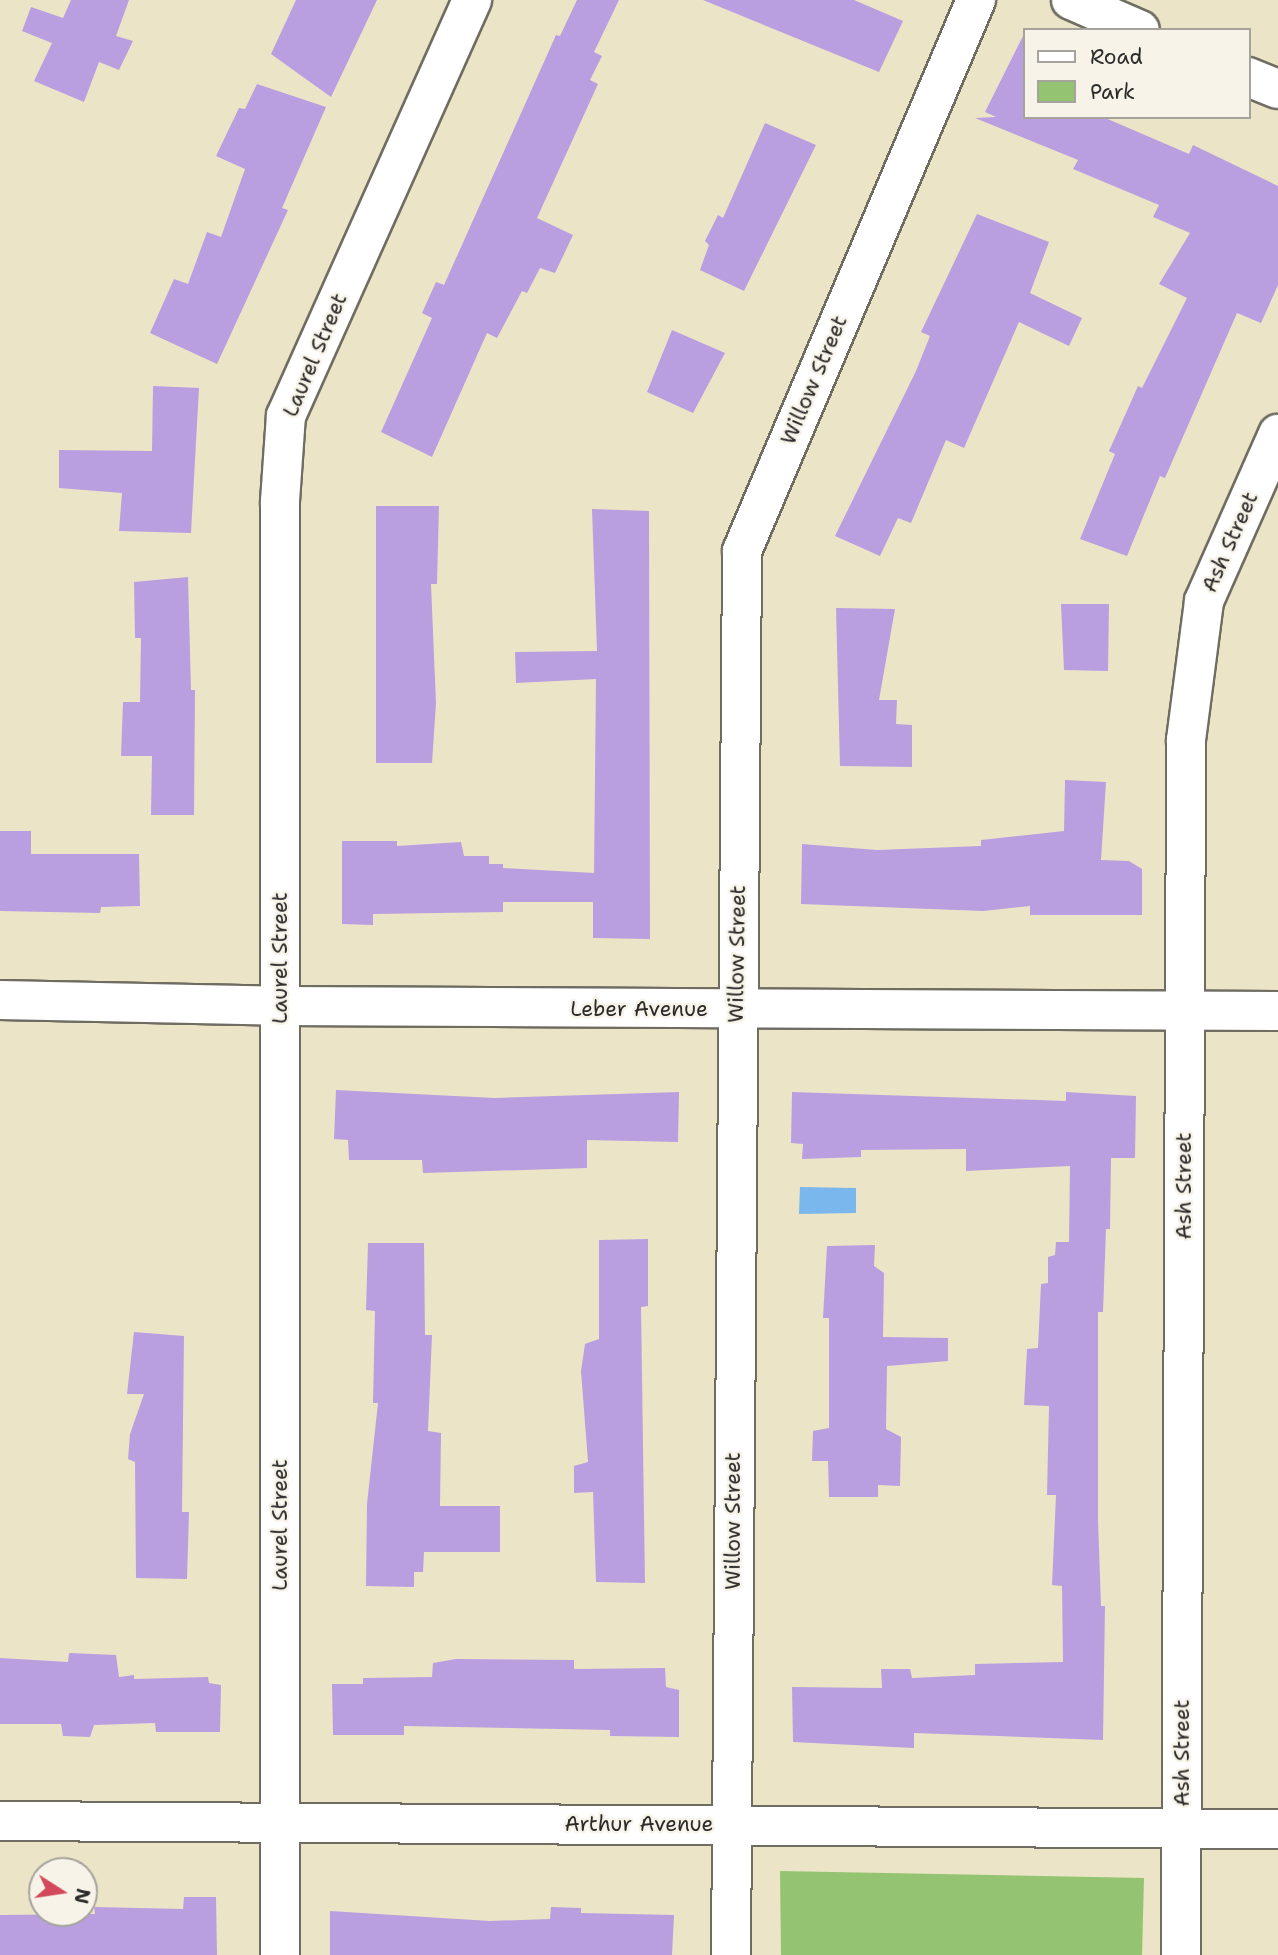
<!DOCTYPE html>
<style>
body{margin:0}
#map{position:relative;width:1278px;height:1955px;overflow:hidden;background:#ece4c7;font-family:"Shantell Sans",sans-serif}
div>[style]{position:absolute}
.green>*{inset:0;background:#94c372}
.water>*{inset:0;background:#79b7ec}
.building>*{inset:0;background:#b99fe0}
.roads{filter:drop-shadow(2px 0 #6f6c62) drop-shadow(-2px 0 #6f6c62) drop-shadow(0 2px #6f6c62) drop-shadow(0 -2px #6f6c62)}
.minor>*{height:38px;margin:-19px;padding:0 19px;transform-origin:19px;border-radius:19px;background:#fff}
span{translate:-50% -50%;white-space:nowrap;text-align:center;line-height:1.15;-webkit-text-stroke:5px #f7f3e8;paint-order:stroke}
.street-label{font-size:21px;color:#2b2b2b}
.legend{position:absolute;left:1023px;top:28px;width:228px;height:91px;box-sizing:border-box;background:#f7f3e8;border:2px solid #a5a39c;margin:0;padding:9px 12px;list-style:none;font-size:21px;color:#2b2b2b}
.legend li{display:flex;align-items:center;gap:14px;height:35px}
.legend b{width:35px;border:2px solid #a5a39c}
.north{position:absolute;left:28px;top:1857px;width:70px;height:70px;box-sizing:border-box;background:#f7f3e8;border:2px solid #a5a39c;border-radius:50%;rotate:102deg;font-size:19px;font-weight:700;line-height:28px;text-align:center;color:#2b2b2b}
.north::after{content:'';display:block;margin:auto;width:24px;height:32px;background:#d1495b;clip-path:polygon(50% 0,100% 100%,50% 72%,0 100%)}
</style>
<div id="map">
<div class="green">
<i style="clip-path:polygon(780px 1871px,1144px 1878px,1142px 1955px,781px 1955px)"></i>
</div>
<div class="water">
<i style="clip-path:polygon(800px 1187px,856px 1188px,856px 1213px,799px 1214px)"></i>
</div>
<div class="building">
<i style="clip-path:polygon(71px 0,129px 0,116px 36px,133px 41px,119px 70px,99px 62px,84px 102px,34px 81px,52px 43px,22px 31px,31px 7px,63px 18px)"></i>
<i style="clip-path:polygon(296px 0,377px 0,331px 97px,271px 54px)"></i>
<i style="clip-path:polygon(577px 0,619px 0,594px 52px,602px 56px,590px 80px,598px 84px,537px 218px,573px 235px,555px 273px,540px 268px,527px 293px,522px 291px,497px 338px,487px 333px,432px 457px,381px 432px,432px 318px,422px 313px,436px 282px,444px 285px,556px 35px,560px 36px)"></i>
<i style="clip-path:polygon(703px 0,854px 0,903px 21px,879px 72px)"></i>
<i style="clip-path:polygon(1024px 34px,1024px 117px,1103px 117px,1189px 154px,1193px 145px,1278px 186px,1278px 285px,1261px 323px,1237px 313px,1165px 478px,1160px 476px,1127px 556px,1080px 539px,1115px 454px,1109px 451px,1138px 386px,1142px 388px,1187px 298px,1159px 284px,1190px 233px,1153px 217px,1159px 205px,1073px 169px,1078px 160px,975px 118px,996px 117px,985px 112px)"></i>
<i style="clip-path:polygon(257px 84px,326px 107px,282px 208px,288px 210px,217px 364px,150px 333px,174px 279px,188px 284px,207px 232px,221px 237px,245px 169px,216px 156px,239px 108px,245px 109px)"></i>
<i style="clip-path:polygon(765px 123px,816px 145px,744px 291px,700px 270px,709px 245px,705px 241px,718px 215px,723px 218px)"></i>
<i style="clip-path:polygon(977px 214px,1049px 242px,1030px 293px,1082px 318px,1069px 346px,1019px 322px,964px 448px,946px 440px,911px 523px,898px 518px,880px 556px,835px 536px,916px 371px,930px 336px,921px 332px)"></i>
<i style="clip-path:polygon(672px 330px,725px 353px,693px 413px,647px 392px)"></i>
<i style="clip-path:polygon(153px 386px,199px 388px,191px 533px,119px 531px,122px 493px,59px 488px,59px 450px,152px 451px)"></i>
<i style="clip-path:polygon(376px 506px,439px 506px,437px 584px,431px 584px,436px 703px,432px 763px,376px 763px)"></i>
<i style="clip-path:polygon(592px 509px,649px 511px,650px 939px,593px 938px,593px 902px,503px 902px,503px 912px,373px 914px,373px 925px,342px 924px,342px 841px,397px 841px,397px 846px,461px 842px,464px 856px,489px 856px,489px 864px,503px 864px,503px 868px,594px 873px,596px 679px,516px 683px,515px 652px,597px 651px)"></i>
<i style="clip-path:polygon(188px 577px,191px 690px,195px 690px,194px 815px,151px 815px,152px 756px,121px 756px,123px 702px,140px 702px,141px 638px,135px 638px,134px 582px)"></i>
<i style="clip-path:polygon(1061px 604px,1109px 604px,1108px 671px,1064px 670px)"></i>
<i style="clip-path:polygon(836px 608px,895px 609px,879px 700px,897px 700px,896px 724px,912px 725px,912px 767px,840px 766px)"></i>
<i style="clip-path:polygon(1065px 780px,1106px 782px,1101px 860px,1129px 861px,1142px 869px,1142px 915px,1030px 915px,1030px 906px,983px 911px,801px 904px,802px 844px,877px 850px,981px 846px,981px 840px,1064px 831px)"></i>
<i style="clip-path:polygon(0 831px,31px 831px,31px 854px,139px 854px,140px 906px,101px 907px,100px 913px,0 911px)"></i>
<i style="clip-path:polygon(336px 1090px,494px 1098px,679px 1092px,678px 1142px,587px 1140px,587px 1168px,423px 1173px,422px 1160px,349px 1160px,348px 1140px,334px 1139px)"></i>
<i style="clip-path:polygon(792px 1092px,1066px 1101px,1066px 1092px,1136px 1096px,1135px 1158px,1111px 1158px,1110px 1229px,1106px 1229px,1103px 1312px,1098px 1312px,1098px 1520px,1101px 1606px,1105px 1606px,1103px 1740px,914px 1733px,914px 1748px,793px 1742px,792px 1687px,882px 1688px,881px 1669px,910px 1669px,912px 1678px,975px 1675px,975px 1664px,1063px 1662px,1062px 1586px,1052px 1585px,1056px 1495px,1047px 1495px,1049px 1406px,1024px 1405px,1027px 1349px,1038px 1348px,1041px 1284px,1048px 1283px,1048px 1257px,1055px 1255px,1056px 1242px,1069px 1242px,1070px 1166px,966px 1171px,966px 1149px,861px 1150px,861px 1157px,802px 1159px,803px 1144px,791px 1143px)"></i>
<i style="clip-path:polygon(648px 1239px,648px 1306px,641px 1307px,645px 1583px,596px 1582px,593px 1492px,574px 1493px,574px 1466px,588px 1462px,581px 1371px,585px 1344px,599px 1339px,599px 1240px)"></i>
<i style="clip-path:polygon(368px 1243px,424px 1243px,425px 1335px,432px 1335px,428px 1431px,441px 1433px,440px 1506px,500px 1506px,500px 1552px,424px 1552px,423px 1572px,414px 1572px,414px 1587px,366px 1586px,367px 1504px,378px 1403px,373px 1403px,375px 1311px,366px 1310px)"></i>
<i style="clip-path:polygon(875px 1245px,874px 1266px,884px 1273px,883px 1337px,948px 1338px,948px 1361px,887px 1366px,886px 1429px,901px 1437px,900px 1486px,878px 1485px,878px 1497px,829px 1497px,828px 1461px,812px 1461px,813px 1431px,829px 1428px,829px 1318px,823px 1318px,827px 1246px)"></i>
<i style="clip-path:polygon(134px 1332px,184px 1336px,182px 1512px,189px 1512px,187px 1579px,136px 1578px,135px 1462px,128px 1459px,130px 1434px,144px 1394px,127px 1394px)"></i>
<i style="clip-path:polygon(69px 1653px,116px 1655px,119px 1677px,134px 1675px,134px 1679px,208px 1677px,209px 1683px,221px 1685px,220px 1732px,156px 1732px,155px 1723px,94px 1725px,90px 1737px,63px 1736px,61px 1724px,0 1724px,0 1658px,68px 1662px)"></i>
<i style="clip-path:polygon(456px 1659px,574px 1660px,574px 1669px,665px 1668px,666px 1687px,679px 1690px,679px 1737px,610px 1736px,610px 1730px,404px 1726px,404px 1735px,333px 1735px,332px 1684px,363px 1684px,363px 1678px,432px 1677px,433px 1663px)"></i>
<i style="clip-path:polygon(184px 1897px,216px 1897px,217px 1955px,0 1955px,0 1915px,95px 1914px,94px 1907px,183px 1909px)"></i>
<i style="clip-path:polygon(551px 1907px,581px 1908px,581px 1913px,674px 1915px,672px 1955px,330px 1955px,330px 1911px,490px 1921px,550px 1919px)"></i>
</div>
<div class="roads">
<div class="minor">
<i style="left:1071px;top:0;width:75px;rotate:23.5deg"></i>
<i style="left:1248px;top:77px;width:32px;rotate:22deg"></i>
<i style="left:0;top:1000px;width:280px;rotate:1.2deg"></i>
<i style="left:280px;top:1006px;width:998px;rotate:0.29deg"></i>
<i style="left:0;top:1821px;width:1278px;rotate:0.36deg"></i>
<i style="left:280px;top:1955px;width:1454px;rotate:-90deg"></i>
<i style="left:280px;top:501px;width:85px;rotate:-86deg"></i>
<i style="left:286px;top:416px;width:456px;rotate:-65.9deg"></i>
<i style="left:731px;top:1955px;width:1404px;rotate:-89.55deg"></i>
<i style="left:742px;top:551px;width:599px;rotate:-66.99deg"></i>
<i style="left:1181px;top:1955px;width:1215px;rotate:-89.76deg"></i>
<i style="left:1186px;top:740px;width:140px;rotate:-82.6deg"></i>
<i style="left:1204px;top:601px;width:183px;rotate:-66.1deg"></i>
</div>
</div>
<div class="street-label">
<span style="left:315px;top:355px;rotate:-67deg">Laurel Street</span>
<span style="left:814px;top:380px;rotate:-67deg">Willow Street</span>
<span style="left:1230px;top:542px;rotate:-66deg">Ash Street</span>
<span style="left:737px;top:954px;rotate:-89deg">Willow Street</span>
<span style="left:280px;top:958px;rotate:-90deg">Laurel Street</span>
<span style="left:639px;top:1009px">Leber Avenue</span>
<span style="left:1184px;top:1186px;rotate:-90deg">Ash Street</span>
<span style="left:733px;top:1521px;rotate:-90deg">Willow Street</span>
<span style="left:280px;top:1525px;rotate:-90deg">Laurel Street</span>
<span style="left:1182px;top:1753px;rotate:-90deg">Ash Street</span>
<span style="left:639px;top:1824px">Arthur Avenue</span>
</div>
<ul class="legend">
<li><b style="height:9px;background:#fff"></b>Road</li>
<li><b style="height:19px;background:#94c372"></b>Park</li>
</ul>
<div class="north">N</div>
</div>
